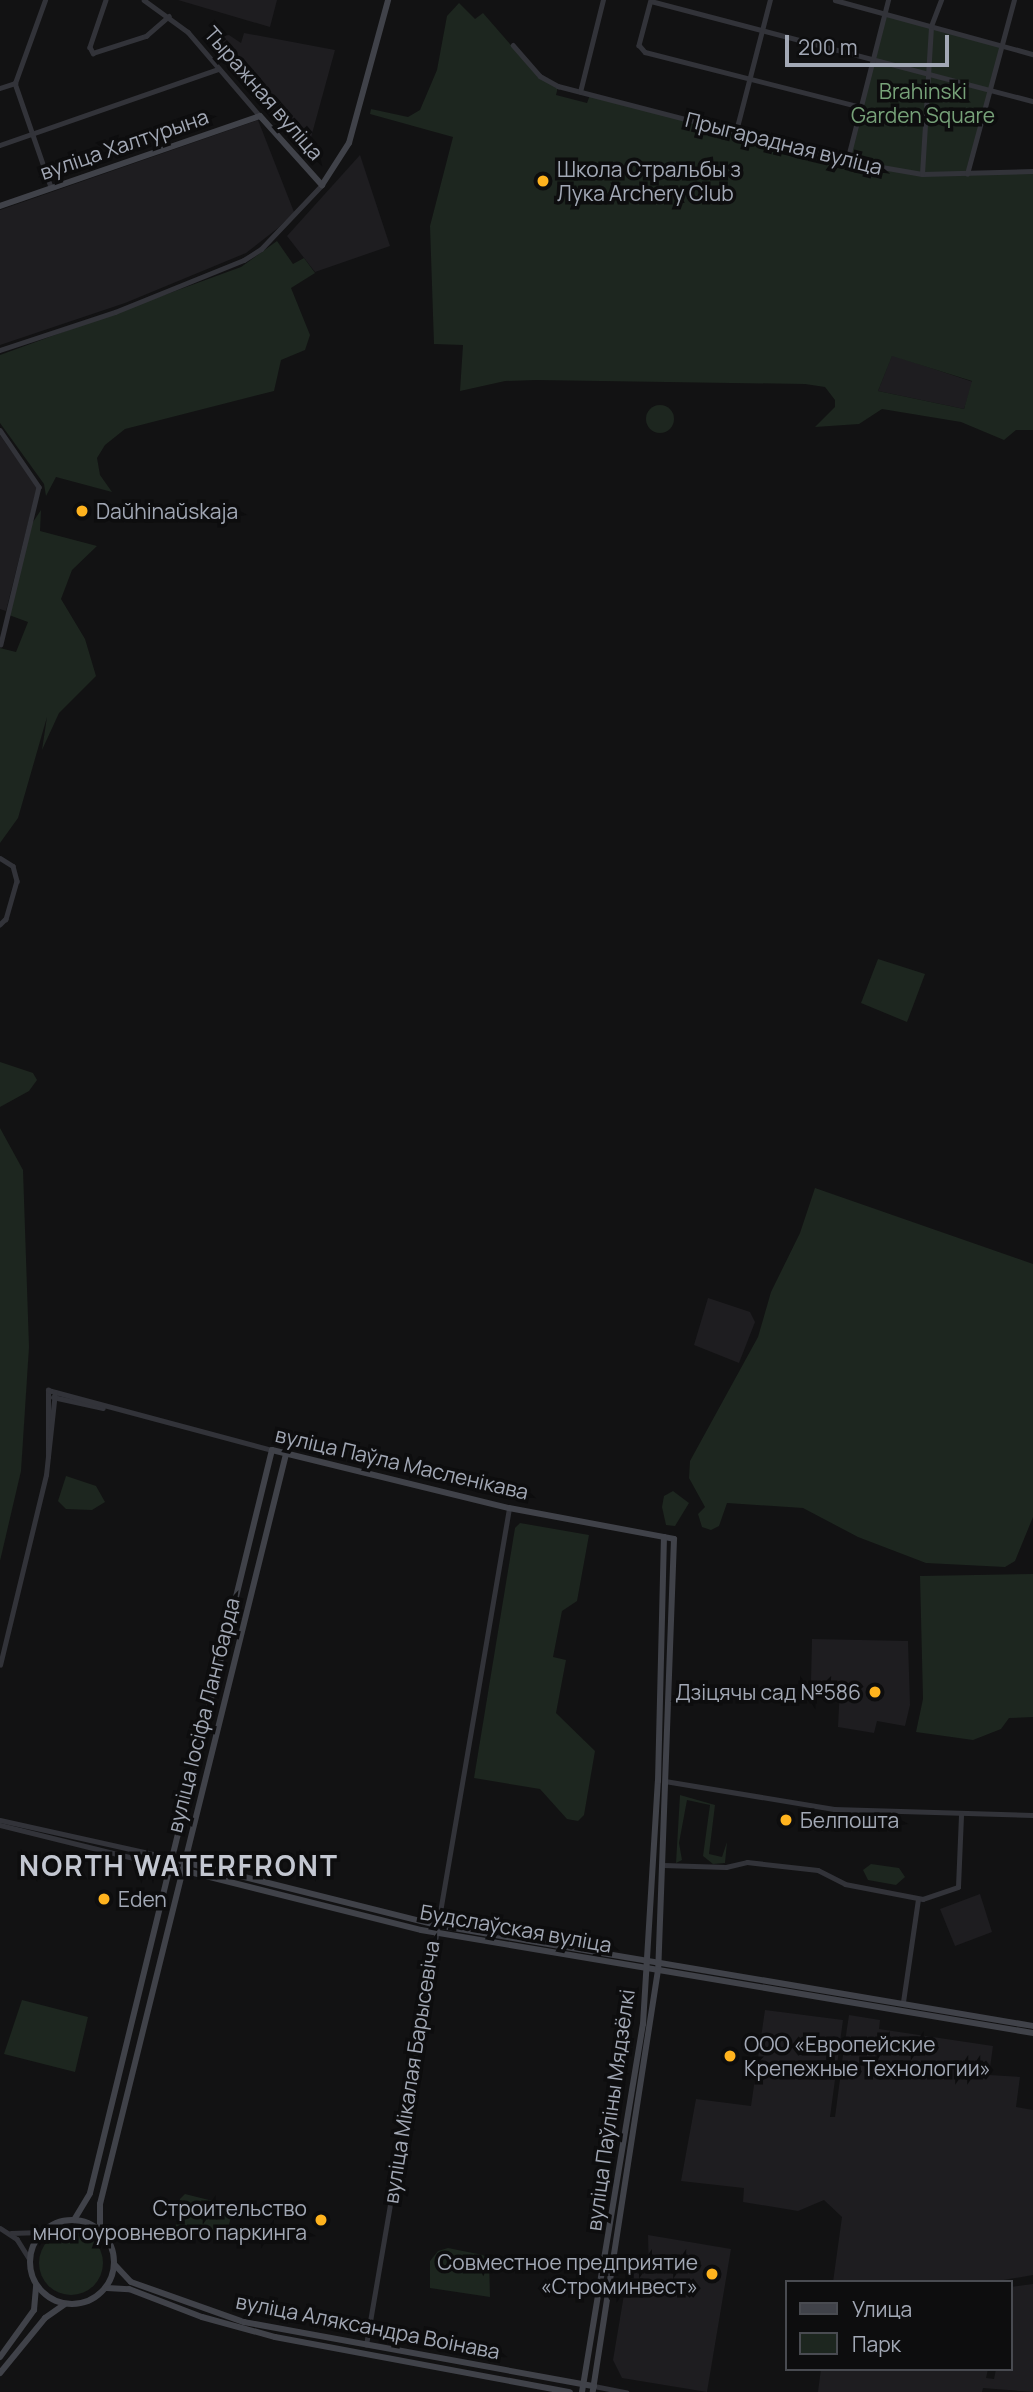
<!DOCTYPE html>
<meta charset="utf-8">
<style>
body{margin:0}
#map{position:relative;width:1033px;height:2392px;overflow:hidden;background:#121213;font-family:Manrope,sans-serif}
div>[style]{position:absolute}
.built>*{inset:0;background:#1e1d20}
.green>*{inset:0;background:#1d261f}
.round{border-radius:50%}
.street>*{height:4.5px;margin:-2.25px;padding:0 2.25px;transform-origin:2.25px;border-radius:2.25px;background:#323339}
.secondary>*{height:6px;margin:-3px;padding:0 3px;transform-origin:3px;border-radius:3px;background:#404249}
.secondary>.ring{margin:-3px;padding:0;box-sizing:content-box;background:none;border:6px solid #404249;border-radius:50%}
.dots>*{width:19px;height:19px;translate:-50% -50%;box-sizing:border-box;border:4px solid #0d0d0e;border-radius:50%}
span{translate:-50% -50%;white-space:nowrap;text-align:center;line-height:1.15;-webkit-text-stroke:7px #0d0d0e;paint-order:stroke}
.park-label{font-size:21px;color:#77a279}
.street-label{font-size:21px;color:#a2a8b5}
.poi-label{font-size:21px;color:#a2a8b5}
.left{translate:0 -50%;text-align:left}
.right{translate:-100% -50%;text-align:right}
.district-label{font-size:28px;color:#c3c7d1;font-weight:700;letter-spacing:2px}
.legend{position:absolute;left:785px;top:2280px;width:228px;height:91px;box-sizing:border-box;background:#0d0d0e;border:2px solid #494b51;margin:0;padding:9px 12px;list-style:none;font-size:21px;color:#a2a8b5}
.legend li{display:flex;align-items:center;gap:14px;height:35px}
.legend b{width:35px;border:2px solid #494b51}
.scale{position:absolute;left:785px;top:35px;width:164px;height:32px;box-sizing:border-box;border:4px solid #a2a8b5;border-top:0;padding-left:9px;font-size:21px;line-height:24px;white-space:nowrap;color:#a2a8b5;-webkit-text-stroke:5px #0d0d0e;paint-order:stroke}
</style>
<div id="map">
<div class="built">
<i style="clip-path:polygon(178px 0,277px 0,270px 27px)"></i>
<i style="clip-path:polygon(244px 33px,335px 50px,310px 141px,290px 136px,251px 96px,256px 91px,220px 52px,218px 37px,229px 35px,241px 43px)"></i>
<i style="clip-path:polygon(258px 120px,294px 212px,278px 228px,246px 253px,125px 303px,0 345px,0 210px)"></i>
<i style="clip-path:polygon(360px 155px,390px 246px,315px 272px,287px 236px)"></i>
<i style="clip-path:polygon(892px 355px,973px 382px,964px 409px,878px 391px)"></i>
<i style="clip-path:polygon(0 435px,37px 487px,6px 611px,0 609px)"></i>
<i style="clip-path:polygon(708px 1298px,750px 1312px,755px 1322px,739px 1363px,694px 1345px)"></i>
<i style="clip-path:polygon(812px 1639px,908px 1641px,910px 1705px,905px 1726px,877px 1721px,874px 1733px,838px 1727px,840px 1686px,811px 1681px)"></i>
<i style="clip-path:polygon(980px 1894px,992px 1932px,955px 1946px,940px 1909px)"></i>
<i style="clip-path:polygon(765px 2010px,843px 2020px,830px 2117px,835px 2117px,842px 2064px,904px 2070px,842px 2062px,849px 2015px,880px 2020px,879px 2029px,993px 2046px,989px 2075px,1020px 2077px,1016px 2107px,1033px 2110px,1033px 2275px,992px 2282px,833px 2282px,842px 2217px,824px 2200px,798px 2211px,743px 2202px,744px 2188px,681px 2181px,696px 2099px,751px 2106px)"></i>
<i style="clip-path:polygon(648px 2235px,731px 2249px,707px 2392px,622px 2378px,613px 2360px,628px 2271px,649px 2272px)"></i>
<i style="clip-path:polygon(1033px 2284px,1033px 2392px,983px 2388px,982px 2392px,818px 2392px,821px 2369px,988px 2369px,986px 2378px,994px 2379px,996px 2369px,1010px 2369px,1010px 2287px)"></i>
</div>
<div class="green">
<i style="clip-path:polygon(evenodd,459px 3px,475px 19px,483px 13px,530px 67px,558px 87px,556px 95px,587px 103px,590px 95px,846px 161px,885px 13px,1002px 45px,967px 174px,1033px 172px,1033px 430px,1016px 430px,1004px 440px,961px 422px,882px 409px,859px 424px,815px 427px,835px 407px,835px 400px,825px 387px,805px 384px,536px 380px,505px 381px,460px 391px,463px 345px,434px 344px,430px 226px,453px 137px,370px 114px,371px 109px,408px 117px,420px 110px,437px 70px,447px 16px,459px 3px,892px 356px,972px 381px,964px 409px,878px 391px,892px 356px)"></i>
<i style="clip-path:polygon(277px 241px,293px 264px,304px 258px,315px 273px,291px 288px,310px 335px,305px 350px,281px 360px,274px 391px,125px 429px,105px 445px,97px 458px,100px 475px,112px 492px,56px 477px,46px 496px,44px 484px,0 423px,0 355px,241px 267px)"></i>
<i class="round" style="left:646px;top:405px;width:28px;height:28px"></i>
<i style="clip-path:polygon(41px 510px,40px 531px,97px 546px,72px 570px,61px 599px,85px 639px,96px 676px,59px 713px,42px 750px,47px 717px,18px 818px,0 843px,0 648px,16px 652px,28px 622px,9px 615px,29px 528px)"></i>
<i style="clip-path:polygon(878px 959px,925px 974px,907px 1022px,861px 1003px)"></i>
<i style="clip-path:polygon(0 1062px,33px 1073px,37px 1080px,29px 1091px,0 1107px)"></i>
<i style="clip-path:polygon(0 1128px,23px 1170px,29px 1347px,21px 1471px,0 1561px)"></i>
<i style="clip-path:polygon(815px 1188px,1033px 1264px,1033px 1517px,1015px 1561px,1005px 1567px,926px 1563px,858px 1537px,803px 1508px,727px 1503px,719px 1526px,711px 1530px,702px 1527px,698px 1514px,705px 1507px,689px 1478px,690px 1461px,758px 1337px,771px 1292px,800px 1233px)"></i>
<i style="clip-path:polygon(66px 1476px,96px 1486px,105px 1502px,92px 1510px,66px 1509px,58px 1501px)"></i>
<i style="clip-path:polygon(673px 1491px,689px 1503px,675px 1526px,666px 1525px,662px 1507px,664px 1496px)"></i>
<i style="clip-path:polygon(520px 1523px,589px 1535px,577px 1601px,562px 1611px,553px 1657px,566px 1660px,556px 1713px,595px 1751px,584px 1815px,578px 1821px,567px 1819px,540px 1789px,474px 1778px,515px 1528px)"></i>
<i style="clip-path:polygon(1033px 1574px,1033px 1717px,1009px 1718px,1001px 1729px,973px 1740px,916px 1732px,923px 1699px,920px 1576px)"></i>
<i style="clip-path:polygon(680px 1795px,715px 1805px,709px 1854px,722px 1857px,727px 1842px,725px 1863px,713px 1864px,703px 1856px,710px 1805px,687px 1800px,679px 1843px,682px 1860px,676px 1863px)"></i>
<i style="clip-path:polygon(871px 1864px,899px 1868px,905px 1877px,896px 1885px,868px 1880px,863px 1870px)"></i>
<i style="clip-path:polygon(22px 2000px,88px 2017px,75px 2072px,4px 2054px)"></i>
<i style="clip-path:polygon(185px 2194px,229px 2205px,233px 2210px,225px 2239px,175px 2230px,180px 2199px)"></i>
<i class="round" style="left:39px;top:2231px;width:64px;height:64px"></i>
<i style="clip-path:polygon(448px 2248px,483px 2255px,489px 2261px,490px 2297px,430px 2288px,430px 2261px,438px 2251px)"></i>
</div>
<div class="street">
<i style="left:106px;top:0;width:50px;rotate:108.8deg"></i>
<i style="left:90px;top:47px;width:7px;rotate:63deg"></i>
<i style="left:93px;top:53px;width:56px;rotate:-17.8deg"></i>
<i style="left:146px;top:36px;width:30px;rotate:-41deg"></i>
<i style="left:144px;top:0;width:54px;rotate:36deg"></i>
<i style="left:188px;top:32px;width:111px;rotate:49.4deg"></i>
<i style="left:651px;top:0;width:47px;rotate:104.9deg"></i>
<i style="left:639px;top:45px;width:9px;rotate:49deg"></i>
<i style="left:645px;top:52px;width:222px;rotate:14.3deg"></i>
<i style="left:835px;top:0;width:205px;rotate:15.3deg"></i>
<i style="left:651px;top:1px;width:395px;rotate:14.7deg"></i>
<i style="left:513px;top:45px;width:41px;rotate:48.9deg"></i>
<i style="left:540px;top:76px;width:21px;rotate:29deg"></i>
<i style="left:558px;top:86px;width:299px;rotate:14.5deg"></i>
<i style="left:847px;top:161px;width:76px;rotate:9.8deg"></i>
<i style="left:922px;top:174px;width:111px;rotate:-1.5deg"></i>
<i style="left:15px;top:83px;width:110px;rotate:70.9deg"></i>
<i style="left:15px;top:83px;width:88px;rotate:-70.1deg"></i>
<i style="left:0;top:88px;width:16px;rotate:-18deg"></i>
<i style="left:580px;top:92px;width:95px;rotate:-76deg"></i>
<i style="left:736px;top:131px;width:135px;rotate:-75.5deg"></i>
<i style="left:0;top:145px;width:231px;rotate:-19.2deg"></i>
<i style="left:847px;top:161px;width:166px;rotate:-75.7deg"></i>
<i style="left:922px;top:174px;width:148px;rotate:-86.5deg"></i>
<i style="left:931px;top:26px;width:28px;rotate:-69deg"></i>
<i style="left:967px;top:174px;width:180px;rotate:-74.9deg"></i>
<i style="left:0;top:350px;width:121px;rotate:-18.3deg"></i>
<i style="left:115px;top:312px;width:139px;rotate:-22deg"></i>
<i style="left:244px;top:260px;width:20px;rotate:-33deg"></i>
<i style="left:261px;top:249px;width:88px;rotate:-46.4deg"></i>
<i style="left:0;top:430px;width:69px;rotate:55.6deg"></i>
<i style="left:39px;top:487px;width:162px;rotate:103.6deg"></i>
<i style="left:0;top:858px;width:15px;rotate:32deg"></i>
<i style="left:13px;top:866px;width:16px;rotate:75deg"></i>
<i style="left:17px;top:881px;width:40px;rotate:106deg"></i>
<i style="left:6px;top:919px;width:8px;rotate:135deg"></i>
<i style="left:53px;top:1397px;width:51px;rotate:12.4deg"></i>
<i style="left:48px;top:1457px;width:67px;rotate:-90deg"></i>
<i style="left:48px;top:1390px;width:232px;rotate:15deg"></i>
<i style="left:0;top:1665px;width:195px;rotate:-76.4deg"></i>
<i style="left:46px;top:1475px;width:83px;rotate:-83.8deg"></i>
<i style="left:665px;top:1781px;width:171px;rotate:9.4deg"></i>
<i style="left:834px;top:1809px;width:199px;rotate:1.7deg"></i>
<i style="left:0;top:1820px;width:176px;rotate:12.5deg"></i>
<i style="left:0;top:1825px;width:187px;rotate:13.9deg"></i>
<i style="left:663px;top:1865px;width:63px;rotate:1.8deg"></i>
<i style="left:726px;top:1867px;width:22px;rotate:-13deg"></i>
<i style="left:747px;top:1862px;width:71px;rotate:6.4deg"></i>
<i style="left:818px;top:1870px;width:30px;rotate:27deg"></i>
<i style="left:845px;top:1884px;width:79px;rotate:10.9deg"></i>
<i style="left:923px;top:1899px;width:37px;rotate:-19deg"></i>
<i style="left:958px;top:1887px;width:72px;rotate:-87.6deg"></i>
<i style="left:903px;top:2002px;width:104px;rotate:-81.7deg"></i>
<i style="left:0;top:2228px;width:20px;rotate:33deg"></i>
<i style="left:17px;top:2239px;width:25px;rotate:58deg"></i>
<i style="left:11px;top:2233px;width:30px;rotate:-2deg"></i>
<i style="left:366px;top:2345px;width:849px;rotate:-80.3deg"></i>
<i style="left:594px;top:2386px;width:33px;rotate:11deg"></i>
</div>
<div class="secondary">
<i style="left:0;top:206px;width:275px;rotate:-19.1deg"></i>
<i style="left:260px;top:116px;width:93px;rotate:48.1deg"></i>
<i style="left:322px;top:185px;width:50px;rotate:-57.3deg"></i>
<i style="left:349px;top:143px;width:148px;rotate:-74.7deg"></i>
<i style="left:172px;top:1859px;width:272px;rotate:14deg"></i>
<i style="left:436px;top:1925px;width:605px;rotate:9.6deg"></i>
<i style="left:182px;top:1870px;width:246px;rotate:14.1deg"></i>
<i style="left:421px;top:1930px;width:621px;rotate:9.55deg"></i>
<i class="ring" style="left:30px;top:2220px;width:78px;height:78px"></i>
<i style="left:74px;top:2220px;width:31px;rotate:-59deg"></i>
<i style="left:90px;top:2193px;width:765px;rotate:-76.24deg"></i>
<i style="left:272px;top:1450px;width:244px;rotate:13.8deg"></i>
<i style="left:509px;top:1508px;width:168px;rotate:10.6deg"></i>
<i style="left:674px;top:1539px;width:431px;rotate:92.1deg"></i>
<i style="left:658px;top:1970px;width:427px;rotate:98.8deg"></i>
<i style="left:100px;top:2229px;width:25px;rotate:-90deg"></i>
<i style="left:100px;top:2204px;width:773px;rotate:-76.07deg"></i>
<i style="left:115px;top:2265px;width:23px;rotate:47deg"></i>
<i style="left:131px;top:2282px;width:120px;rotate:19.5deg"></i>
<i style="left:244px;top:2322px;width:356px;rotate:10.4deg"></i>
<i style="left:107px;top:2288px;width:22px;rotate:3deg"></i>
<i style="left:129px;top:2289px;width:78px;rotate:21deg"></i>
<i style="left:202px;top:2317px;width:76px;rotate:15.3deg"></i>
<i style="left:275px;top:2337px;width:300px;rotate:10.6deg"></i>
<i style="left:0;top:2357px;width:58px;rotate:-54.1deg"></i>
<i style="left:34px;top:2310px;width:25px;rotate:-85deg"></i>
<i style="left:0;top:2373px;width:71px;rotate:-50.7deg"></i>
<i style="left:45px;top:2318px;width:24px;rotate:-35deg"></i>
<i style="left:582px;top:2392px;width:373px;rotate:-80.6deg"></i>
<i style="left:643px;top:2024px;width:243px;rotate:-86.5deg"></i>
<i style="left:658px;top:1781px;width:244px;rotate:-88.6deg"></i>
</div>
<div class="dots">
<i style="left:543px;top:181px;background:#ffb31e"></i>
<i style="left:82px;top:511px;background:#ffb31e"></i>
<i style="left:875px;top:1692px;background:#ffb31e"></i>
<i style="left:786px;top:1820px;background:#ffb31e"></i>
<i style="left:104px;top:1899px;background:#ffb31e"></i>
<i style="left:730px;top:2056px;background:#ffb31e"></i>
<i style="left:321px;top:2220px;background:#ffb31e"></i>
<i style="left:712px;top:2274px;background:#ffb31e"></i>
</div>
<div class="park-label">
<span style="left:923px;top:103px">Brahinski<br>Garden Square</span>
</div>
<div class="street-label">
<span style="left:264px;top:93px;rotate:49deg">Тыражная вуліца</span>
<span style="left:784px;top:143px;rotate:14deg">Прыгарадная вуліца</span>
<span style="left:124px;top:144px;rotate:-19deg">вуліца Халтурына</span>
<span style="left:402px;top:1463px;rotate:13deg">вуліца Паўла Масленікава</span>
<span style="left:203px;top:1715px;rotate:-76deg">вуліца Іосіфа Лангбарда</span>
<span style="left:516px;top:1928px;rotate:10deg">Будслаўская вуліца</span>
<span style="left:411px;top:2072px;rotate:-81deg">вуліца Мікалая Барысевіча</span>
<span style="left:610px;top:2110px;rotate:-82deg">вуліца Паўліны Мядзёлкі</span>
<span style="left:368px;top:2326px;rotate:11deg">вуліца Аляксандра Воінава</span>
</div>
<div class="poi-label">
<span class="left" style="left:557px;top:181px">Школа Стральбы з<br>Лука Archery Club</span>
<span class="left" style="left:96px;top:511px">Daŭhinaŭskaja</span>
<span class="right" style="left:861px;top:1692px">Дзіцячы сад №586</span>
<span class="left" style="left:800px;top:1820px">Белпошта</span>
<span class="left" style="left:118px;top:1899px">Eden</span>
<span class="left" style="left:744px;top:2056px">ООО «Европейские<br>Крепежные Технологии»</span>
<span class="right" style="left:307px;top:2220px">Строительство<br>многоуровневого паркинга</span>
<span class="right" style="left:698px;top:2274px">Совместное предприятие<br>«Строминвест»</span>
</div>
<div class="district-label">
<span style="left:179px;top:1865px">NORTH WATERFRONT</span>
</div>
<ul class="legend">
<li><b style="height:9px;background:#404249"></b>Улица</li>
<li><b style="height:19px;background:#1d261f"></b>Парк</li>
</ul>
<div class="scale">200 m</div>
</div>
